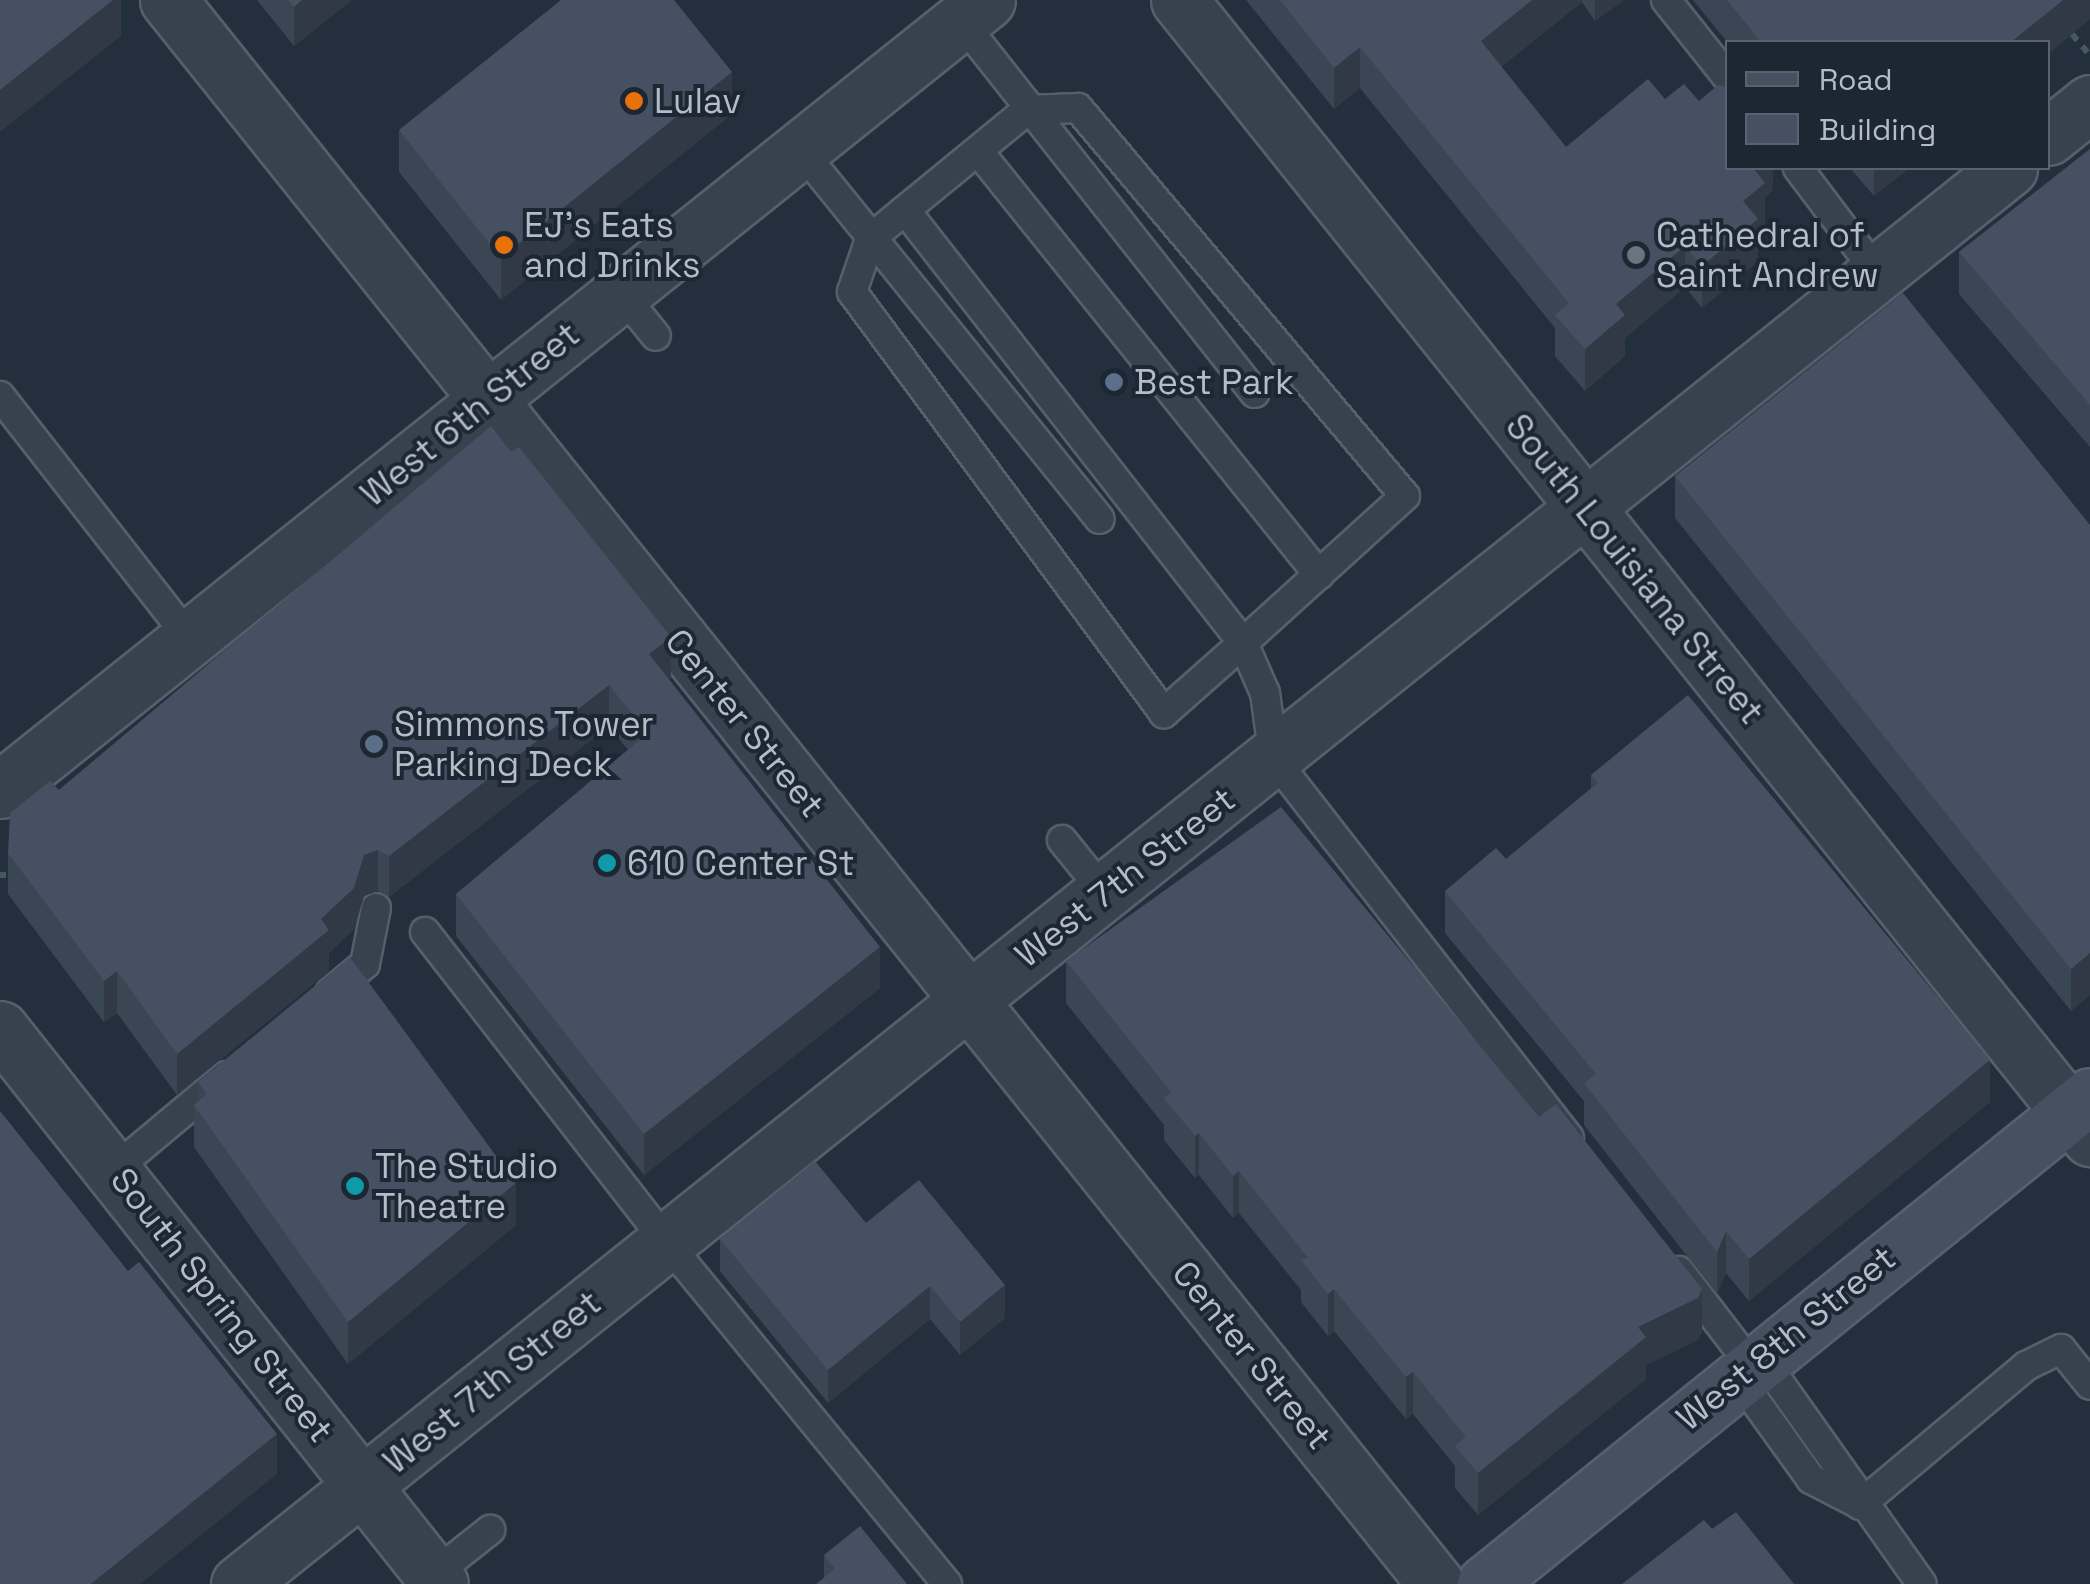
<!DOCTYPE html>
<style>
body{margin:0}
#map{position:relative;width:2090px;height:1584px;overflow:hidden;background:#242f3e;font-family:"Space Grotesk",sans-serif}
div>[style]{position:absolute}
.path>*{height:6px;margin-top:-3px;transform-origin:0;background:repeating-linear-gradient(90deg,#44595c 0 8px,transparent 0 16px)}
.roads{filter:drop-shadow(2px 0 #565f6c) drop-shadow(-2px 0 #565f6c) drop-shadow(0 2px #565f6c) drop-shadow(0 -2px #565f6c)}
.service>*{height:28px;margin:-14px;padding:0 14px;transform-origin:14px;border-radius:14px;background:#38414e}
.minor>*{height:55px;margin:-27.5px;padding:0 27.5px;transform-origin:27.5px;border-radius:27.5px;background:#38414e}
.tertiary>*{height:55px;margin:-27.5px;padding:0 27.5px;transform-origin:27.5px;border-radius:27.5px;background:#38414e}
.secondary>*{height:55px;margin:-27.5px;padding:0 27.5px;transform-origin:27.5px;border-radius:27.5px;background:#465061}
.wall>*{inset:0;background:#3b4654}
.shaded-wall>*{inset:0;background:#303945}
.building>*{inset:0;background:#455162}
.dots>*{width:28px;height:28px;translate:-50% -50%;box-sizing:border-box;border:5px solid #1d2633;border-radius:50%}
span{translate:-50% -50%;white-space:nowrap;text-align:center;line-height:1.15;-webkit-text-stroke:8px #1d2633;paint-order:stroke}
.poi-label{font-size:35px;color:#b4bcc9}
.left{translate:0 -50%;text-align:left}
.street-label{font-size:35px;color:#b4bcc9}
.legend{position:absolute;left:1725px;top:40px;width:325px;height:130px;box-sizing:border-box;background:#1d2633;border:2px solid #59626f;margin:0;padding:12px 18px;list-style:none;font-size:30px;color:#b4bcc9}
.legend li{display:flex;align-items:center;gap:20px;height:50px}
.legend b{width:50px;border:2px solid #59626f}
</style>
<div id="map">
<div class="path">
<i style="left:2072px;top:34px;width:26px;rotate:50deg"></i>
<i style="left:0;top:875px;width:6px"></i>
</div>
<div class="roads">
<div class="service">
<i style="left:1666px;top:0;width:100px;rotate:51.5deg"></i>
<i style="left:961px;top:21px;width:474px;rotate:51.7deg"></i>
<i style="left:800px;top:149px;width:476px;rotate:51deg"></i>
<i style="left:978px;top:151px;width:544px;rotate:51.19deg"></i>
<i style="left:1798px;top:168px;width:143px;rotate:53deg"></i>
<i style="left:905px;top:210px;width:549px;rotate:52.02deg"></i>
<i style="left:1243px;top:643px;width:106px;rotate:138.5deg"></i>
<i style="left:1164px;top:713px;width:524px;rotate:-126.54deg"></i>
<i style="left:852px;top:292px;width:56px;rotate:-71.2deg"></i>
<i style="left:870px;top:239px;width:45px;rotate:-39.6deg"></i>
<i style="left:905px;top:210px;width:158px;rotate:-39.3deg"></i>
<i style="left:1027px;top:110px;width:51px;rotate:-2.2deg"></i>
<i style="left:1078px;top:108px;width:507px;rotate:49.88deg"></i>
<i style="left:1405px;top:496px;width:219px;rotate:137.8deg"></i>
<i style="left:1243px;top:643px;width:55px;rotate:66.3deg"></i>
<i style="left:1265px;top:693px;width:67px;rotate:82.2deg"></i>
<i style="left:1274px;top:759px;width:480px;rotate:52.1deg"></i>
<i style="left:621px;top:293px;width:55px;rotate:50.9deg"></i>
<i style="left:0;top:396px;width:308px;rotate:52deg"></i>
<i style="left:1062px;top:840px;width:67px;rotate:51.1deg"></i>
<i style="left:425px;top:932px;width:394px;rotate:52.1deg"></i>
<i style="left:667px;top:1243px;width:441px;rotate:50.6deg"></i>
<i style="left:330px;top:993px;width:45px;rotate:-39.6deg"></i>
<i style="left:365px;top:964px;width:57px;rotate:-78.9deg"></i>
<i style="left:116px;top:1168px;width:143px;rotate:-39.9deg"></i>
<i style="left:1679px;top:1271px;width:118px;rotate:52.5deg"></i>
<i style="left:1761px;top:1357px;width:278px;rotate:54.7deg"></i>
<i style="left:1737px;top:1376px;width:127px;rotate:54.3deg"></i>
<i style="left:1811px;top:1479px;width:54px;rotate:27.5deg"></i>
<i style="left:1860px;top:1505px;width:217px;rotate:-39.9deg"></i>
<i style="left:2026px;top:1366px;width:39px;rotate:-26deg"></i>
<i style="left:2061px;top:1349px;width:46px;rotate:51.1deg"></i>
<i style="left:433px;top:1575px;width:73px;rotate:-38.3deg"></i>
</div>
<div class="minor">
<i style="left:0;top:1029px;width:708px;rotate:51.59deg"></i>
</div>
<div class="tertiary">
<i style="left:168px;top:0;width:2029px;rotate:51.32deg"></i>
<i style="left:1179px;top:0;width:1458px;rotate:51.32deg"></i>
<i style="left:2048px;top:137px;width:54px;rotate:-39deg"></i>
<i style="left:0;top:790px;width:1264px;rotate:-38.67deg"></i>
<i style="left:239px;top:1584px;width:2267px;rotate:-38.66deg"></i>
</div>
<div class="secondary">
<i style="left:1485px;top:1584px;width:777px;rotate:-38.89deg"></i>
</div>
</div>
<div class="wall">
<i style="clip-path:polygon(257px 0,352px 0,294px 46px)"></i>
<i style="clip-path:polygon(1246px 0,1624px 0,1595px 21px,1582px 2px,1501px 67px,1566px 147px,1665px 99px,1699px 101px,1773px 168px,1773px 190px,1765px 197px,1765px 224px,1758px 231px,1758px 261px,1702px 308px,1685px 287px,1625px 338px,1625px 356px,1585px 391px,1555px 356px,1555px 328px,1360px 88px,1334px 109px)"></i>
<i style="clip-path:polygon(1693px 0,2090px 0,2090px 19px,2048px 54px,2048px 42px,1728px 43px)"></i>
<i style="clip-path:polygon(732px 114px,501px 300px,399px 172px,399px 130px)"></i>
<i style="clip-path:polygon(2090px 149px,2090px 447px,1959px 294px,1959px 252px)"></i>
<i style="clip-path:polygon(1850px 168px,1909px 168px,1874px 196px)"></i>
<i style="clip-path:polygon(491px 426px,671px 678px,669px 679px,880px 988px,644px 1175px,456px 936px,456px 894px,628px 750px,609px 726px,389px 897px,378px 891px,364px 896px,354px 929px,329px 953px,329px 971px,177px 1095px,117px 1013px,104px 1022px,8px 894px,8px 853px,59px 790px)"></i>
<i style="clip-path:polygon(1675px 476px,2090px 525px,2090px 995px,2071px 1011px,1675px 518px)"></i>
<i style="clip-path:polygon(1591px 775px,1990px 1102px,1749px 1301px,1726px 1273px,1717px 1294px,1584px 1125px,1584px 1101px,1445px 933px,1445px 891px,1506px 859px,1591px 788px)"></i>
<i style="clip-path:polygon(1066px 961px,1702px 1331px,1698px 1340px,1646px 1365px,1646px 1379px,1478px 1515px,1455px 1488px,1455px 1466px,1413px 1414px,1406px 1419px,1334px 1331px,1328px 1336px,1301px 1302px,1301px 1290px,1239px 1213px,1233px 1218px,1199px 1175px,1195px 1178px,1164px 1140px,1164px 1125px,1066px 1003px)"></i>
<i style="clip-path:polygon(198px 1082px,516px 1225px,348px 1364px,194px 1147px,194px 1105px,198px 1102px)"></i>
<i style="clip-path:polygon(866px 1223px,1005px 1318px,960px 1355px,930px 1319px,828px 1403px,720px 1271px,720px 1239px)"></i>
<i style="clip-path:polygon(824px 1555px,907px 1584px,824px 1578px)"></i>
</div>
<div class="shaded-wall">
<i style="clip-path:polygon(113px 0,121px 0,121px 36px,0 132px,0 90px)"></i>
<i style="clip-path:polygon(302px 0,352px 0,294px 46px,294px 7px)"></i>
<i style="clip-path:polygon(1532px 0,1582px 0,1582px 2px,1481px 83px,1481px 41px)"></i>
<i style="clip-path:polygon(1595px 0,1624px 0,1595px 21px)"></i>
<i style="clip-path:polygon(2063px 0,2090px 0,2090px 19px,2048px 54px,2048px 42px,2011px 42px)"></i>
<i style="clip-path:polygon(1360px 47px,1360px 88px,1334px 109px,1334px 68px)"></i>
<i style="clip-path:polygon(732px 72px,732px 114px,501px 300px,501px 258px)"></i>
<i style="clip-path:polygon(1752px 168px,1773px 168px,1773px 190px,1765px 197px,1765px 224px,1758px 231px,1758px 261px,1702px 308px,1702px 266px,1743px 201px)"></i>
<i style="clip-path:polygon(1874px 168px,1909px 168px,1874px 196px)"></i>
<i style="clip-path:polygon(1685px 246px,1685px 287px,1625px 338px,1625px 356px,1585px 391px,1585px 349px,1616px 304px)"></i>
<i style="clip-path:polygon(671px 637px,671px 678px,649px 695px,649px 654px)"></i>
<i style="clip-path:polygon(609px 685px,609px 726px,389px 897px,389px 856px)"></i>
<i style="clip-path:polygon(378px 850px,378px 891px,364px 896px,354px 929px,329px 953px,329px 971px,177px 1095px,177px 1054px,321px 919px,364px 855px)"></i>
<i style="clip-path:polygon(880px 947px,880px 988px,644px 1175px,644px 1134px)"></i>
<i style="clip-path:polygon(2090px 953px,2090px 995px,2071px 1011px,2071px 969px)"></i>
<i style="clip-path:polygon(117px 971px,117px 1013px,104px 1022px,104px 981px)"></i>
<i style="clip-path:polygon(1990px 1060px,1990px 1102px,1749px 1301px,1749px 1259px)"></i>
<i style="clip-path:polygon(1199px 1133px,1199px 1175px,1195px 1178px,1195px 1136px)"></i>
<i style="clip-path:polygon(1239px 1171px,1239px 1213px,1233px 1218px,1233px 1176px)"></i>
<i style="clip-path:polygon(516px 1183px,516px 1225px,348px 1364px,348px 1322px)"></i>
<i style="clip-path:polygon(1726px 1231px,1726px 1273px,1717px 1294px,1717px 1252px)"></i>
<i style="clip-path:polygon(1005px 1285px,1005px 1318px,960px 1355px,960px 1322px)"></i>
<i style="clip-path:polygon(930px 1286px,930px 1319px,828px 1403px,828px 1370px)"></i>
<i style="clip-path:polygon(1334px 1289px,1334px 1331px,1328px 1336px,1328px 1294px)"></i>
<i style="clip-path:polygon(1702px 1289px,1702px 1331px,1698px 1340px,1646px 1365px,1646px 1379px,1478px 1515px,1478px 1473px,1638px 1327px)"></i>
<i style="clip-path:polygon(1413px 1372px,1413px 1414px,1406px 1419px,1406px 1377px)"></i>
<i style="clip-path:polygon(277px 1434px,277px 1474px,140px 1584px,91px 1584px)"></i>
</div>
<div class="building">
<i style="clip-path:polygon(0 0,113px 0,0 90px)"></i>
<i style="clip-path:polygon(288px 0,302px 0,294px 7px)"></i>
<i style="clip-path:polygon(561px 0,674px 0,732px 72px,501px 258px,399px 130px)"></i>
<i style="clip-path:polygon(1280px 0,1532px 0,1481px 41px,1566px 147px,1648px 79px,1665px 99px,1684px 84px,1699px 101px,1718px 85px,1728px 87px,1728px 168px,1753px 168px,1765px 183px,1743px 201px,1758px 219px,1702px 266px,1685px 246px,1616px 304px,1625px 315px,1585px 349px,1555px 315px,1569px 303px,1360px 47px,1334px 68px)"></i>
<i style="clip-path:polygon(1727px 0,2063px 0,2011px 42px,1761px 42px)"></i>
<i style="clip-path:polygon(2090px 149px,2090px 405px,1959px 252px)"></i>
<i style="clip-path:polygon(1903px 293px,2090px 525px,2090px 953px,2071px 969px,1675px 476px)"></i>
<i style="clip-path:polygon(491px 426px,511px 452px,519px 447px,671px 637px,649px 654px,880px 947px,644px 1134px,456px 894px,648px 733px,609px 685px,389px 856px,378px 850px,364px 855px,354px 888px,321px 919px,329px 930px,177px 1054px,117px 971px,104px 981px,8px 853px,10px 813px,50px 781px,59px 790px)"></i>
<i style="clip-path:polygon(1688px 695px,1990px 1060px,1749px 1259px,1726px 1231px,1717px 1252px,1584px 1083px,1596px 1074px,1445px 891px,1496px 848px,1506px 859px,1598px 783px,1591px 775px)"></i>
<i style="clip-path:polygon(1281px 807px,1539px 1117px,1556px 1104px,1702px 1289px,1698px 1298px,1638px 1327px,1646px 1337px,1478px 1473px,1455px 1446px,1466px 1437px,1413px 1372px,1406px 1377px,1334px 1289px,1328px 1294px,1301px 1260px,1308px 1258px,1239px 1171px,1233px 1176px,1199px 1133px,1195px 1136px,1164px 1098px,1171px 1092px,1066px 961px)"></i>
<i style="clip-path:polygon(350px 957px,516px 1183px,348px 1322px,194px 1105px,207px 1094px,198px 1082px)"></i>
<i style="clip-path:polygon(0 1111px,128px 1271px,139px 1262px,277px 1434px,91px 1584px,0 1584px)"></i>
<i style="clip-path:polygon(815px 1161px,866px 1223px,919px 1180px,1005px 1285px,960px 1322px,930px 1286px,828px 1370px,720px 1239px)"></i>
<i style="clip-path:polygon(1736px 1512px,1794px 1584px,1622px 1584px,1704px 1520px,1712px 1529px)"></i>
<i style="clip-path:polygon(860px 1526px,907px 1584px,816px 1584px,835px 1569px,824px 1555px)"></i>
</div>
<div class="dots">
<i style="left:634px;top:101px;background:#e8710a"></i>
<i style="left:504px;top:245px;background:#e8710a"></i>
<i style="left:1636px;top:255px;background:#6b7280"></i>
<i style="left:1114px;top:382px;background:#5c6f8a"></i>
<i style="left:374px;top:744px;background:#5c6f8a"></i>
<i style="left:607px;top:863px;background:#0f9aa8"></i>
<i style="left:355px;top:1186px;background:#0f9aa8"></i>
</div>
<div class="poi-label">
<span class="left" style="left:654px;top:101px">Lulav</span>
<span class="left" style="left:524px;top:245px">EJ's Eats<br>and Drinks</span>
<span class="left" style="left:1656px;top:255px">Cathedral of<br>Saint Andrew</span>
<span class="left" style="left:1134px;top:382px">Best Park</span>
<span class="left" style="left:394px;top:744px">Simmons Tower<br>Parking Deck</span>
<span class="left" style="left:627px;top:863px">610 Center St</span>
<span class="left" style="left:375px;top:1186px">The Studio<br>Theatre</span>
</div>
<div class="street-label">
<span style="left:470px;top:414px;rotate:-39deg">West 6th Street</span>
<span style="left:1635px;top:569px;rotate:51deg">South Louisiana Street</span>
<span style="left:745px;top:723px;rotate:51deg">Center Street</span>
<span style="left:1125px;top:877px;rotate:-38deg">West 7th Street</span>
<span style="left:222px;top:1305px;rotate:52deg">South Spring Street</span>
<span style="left:1786px;top:1338px;rotate:-39deg">West 8th Street</span>
<span style="left:1252px;top:1355px;rotate:51deg">Center Street</span>
<span style="left:492px;top:1382px;rotate:-39deg">West 7th Street</span>
</div>
<ul class="legend">
<li><b style="height:12px;background:#465061"></b>Road</li>
<li><b style="height:28px;background:#455162"></b>Building</li>
</ul>
</div>
